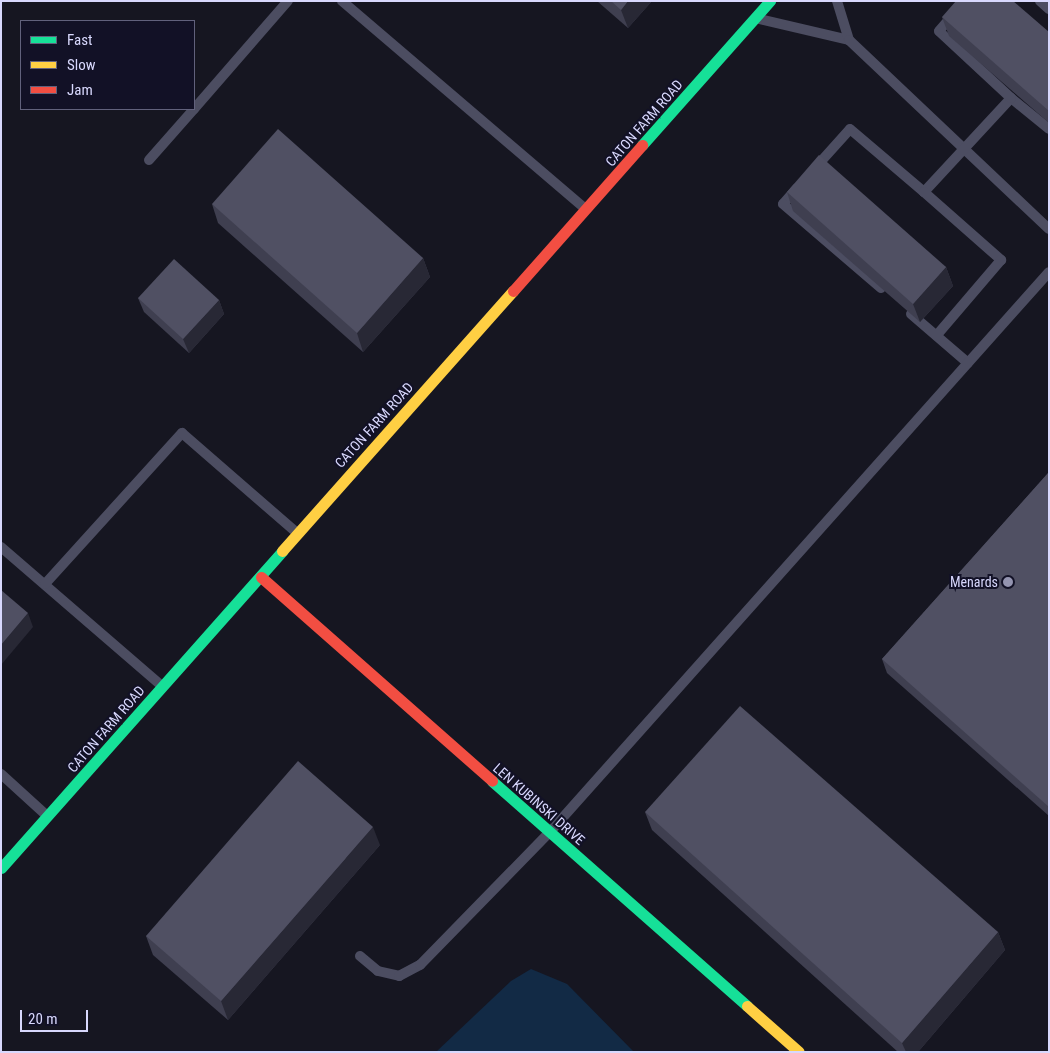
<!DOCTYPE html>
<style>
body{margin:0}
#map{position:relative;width:1050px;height:1053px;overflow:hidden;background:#161621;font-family:"Roboto Condensed",sans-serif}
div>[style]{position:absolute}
.water>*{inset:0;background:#122a45}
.lane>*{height:10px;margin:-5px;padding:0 5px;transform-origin:5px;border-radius:5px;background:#4c4d61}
.fast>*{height:11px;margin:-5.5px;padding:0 5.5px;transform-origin:5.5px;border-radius:5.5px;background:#16e098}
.slow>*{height:11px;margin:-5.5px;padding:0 5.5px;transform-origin:5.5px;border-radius:5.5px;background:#ffcf43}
.jam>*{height:11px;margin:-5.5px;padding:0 5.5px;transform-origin:5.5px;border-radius:5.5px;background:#f24e42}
.wall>*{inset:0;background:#3f3f50}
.shaded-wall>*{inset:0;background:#282835}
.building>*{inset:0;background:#505063}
.dots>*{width:14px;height:14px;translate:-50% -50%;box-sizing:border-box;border:2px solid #121126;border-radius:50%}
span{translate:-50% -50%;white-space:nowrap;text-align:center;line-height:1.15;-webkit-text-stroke:4px #121126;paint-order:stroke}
.street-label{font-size:14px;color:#d8d8fd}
.poi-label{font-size:14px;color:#d8d8fd}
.right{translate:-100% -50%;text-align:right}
.frame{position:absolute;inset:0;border:2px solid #d8d8fd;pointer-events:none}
.legend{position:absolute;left:20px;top:20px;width:175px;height:90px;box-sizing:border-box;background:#121126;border:1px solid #61617c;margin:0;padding:6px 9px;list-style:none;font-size:15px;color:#d8d8fd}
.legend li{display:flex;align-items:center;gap:10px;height:25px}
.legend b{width:25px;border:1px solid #61617c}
.scale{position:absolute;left:20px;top:1010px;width:68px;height:22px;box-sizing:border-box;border:2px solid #d8d8fd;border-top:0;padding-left:6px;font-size:15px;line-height:18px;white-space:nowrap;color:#d8d8fd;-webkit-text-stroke:4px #121126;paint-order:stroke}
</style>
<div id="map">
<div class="water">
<i style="clip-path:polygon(531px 969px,567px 984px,634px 1052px,436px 1052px,511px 981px)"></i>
</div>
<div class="lane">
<i style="left:342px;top:1px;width:318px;rotate:40.5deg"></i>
<i style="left:1040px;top:1px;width:12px;rotate:42deg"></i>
<i style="left:759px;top:19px;width:92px;rotate:13.1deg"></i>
<i style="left:849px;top:40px;width:41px;rotate:-107.1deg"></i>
<i style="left:849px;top:40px;width:275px;rotate:43.4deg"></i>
<i style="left:1011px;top:98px;width:49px;rotate:39.2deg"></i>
<i style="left:194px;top:109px;width:143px;rotate:-49deg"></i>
<i style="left:149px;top:160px;width:68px;rotate:-48.6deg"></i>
<i style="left:815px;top:168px;width:52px;rotate:-48.1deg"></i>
<i style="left:850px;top:129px;width:97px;rotate:40.4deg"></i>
<i style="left:924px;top:192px;width:128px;rotate:-47.2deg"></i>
<i style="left:1011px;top:98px;width:98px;rotate:-137.1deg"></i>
<i style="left:939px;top:31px;width:40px;rotate:-49deg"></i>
<i style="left:797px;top:188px;width:21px;rotate:131deg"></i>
<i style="left:783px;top:204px;width:129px;rotate:40.6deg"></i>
<i style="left:924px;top:192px;width:103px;rotate:41.4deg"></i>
<i style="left:1001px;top:260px;width:99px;rotate:130.5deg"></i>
<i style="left:911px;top:314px;width:75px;rotate:40.7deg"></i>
<i style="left:1px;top:547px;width:213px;rotate:40.8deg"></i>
<i style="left:45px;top:584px;width:204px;rotate:-47.8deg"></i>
<i style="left:182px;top:433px;width:151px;rotate:41deg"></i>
<i style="left:1px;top:774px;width:61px;rotate:42.3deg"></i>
<i style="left:360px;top:956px;width:23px;rotate:40deg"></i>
<i style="left:378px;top:971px;width:22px;rotate:13deg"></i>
<i style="left:399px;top:976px;width:24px;rotate:-28deg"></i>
<i style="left:420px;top:965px;width:185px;rotate:-45.7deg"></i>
<i style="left:549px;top:833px;width:751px;rotate:-48.29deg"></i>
</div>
<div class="fast">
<i style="left:642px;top:145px;width:193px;rotate:-48.4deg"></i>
<i style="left:492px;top:781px;width:340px;rotate:41.4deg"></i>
<i style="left:1px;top:868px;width:424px;rotate:-48.4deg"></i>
</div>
<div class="slow">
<i style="left:282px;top:551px;width:348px;rotate:-48.4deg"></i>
<i style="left:747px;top:1006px;width:69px;rotate:41.5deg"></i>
</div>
<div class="jam">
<i style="left:513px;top:291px;width:195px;rotate:-48.5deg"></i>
<i style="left:261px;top:577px;width:308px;rotate:41.4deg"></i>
</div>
<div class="wall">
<i style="clip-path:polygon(597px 1px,652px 1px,628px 28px)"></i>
<i style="clip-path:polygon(942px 17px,1049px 32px,1049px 123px,949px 36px)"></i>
<i style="clip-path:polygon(787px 192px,946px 267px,953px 286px,920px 322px,793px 211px)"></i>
<i style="clip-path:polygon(212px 204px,423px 258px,430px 277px,363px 352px,218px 223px)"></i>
<i style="clip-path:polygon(138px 298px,219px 300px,224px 314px,189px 353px,144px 312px)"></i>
<i style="clip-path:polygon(1049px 472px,1049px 816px,887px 673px,882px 659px)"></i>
<i style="clip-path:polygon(645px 812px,998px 932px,1005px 950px,918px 1052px,898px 1052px,652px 830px)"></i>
<i style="clip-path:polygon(380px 845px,228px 1020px,153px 955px,146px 936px)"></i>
</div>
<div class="shaded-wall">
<i style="clip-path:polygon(628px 1px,652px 1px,628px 28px,621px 10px)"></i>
<i style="clip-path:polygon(423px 258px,430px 277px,363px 352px,357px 333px)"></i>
<i style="clip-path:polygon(946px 267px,953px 286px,920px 322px,913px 304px)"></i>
<i style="clip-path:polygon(219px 300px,224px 314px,189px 353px,183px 339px)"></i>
<i style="clip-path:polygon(28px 613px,33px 627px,1px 665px,1px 645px)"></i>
<i style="clip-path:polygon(373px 827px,380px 845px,228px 1020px,221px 1001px)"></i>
<i style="clip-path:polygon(998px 932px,1005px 950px,918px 1052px,906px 1052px,902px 1043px)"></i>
</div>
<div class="building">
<i style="clip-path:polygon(611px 1px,628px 1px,621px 10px)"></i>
<i style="clip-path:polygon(956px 1px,1013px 1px,1049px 32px,1049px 111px,942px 17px)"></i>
<i style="clip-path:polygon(278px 129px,423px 258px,357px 333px,212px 204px)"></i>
<i style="clip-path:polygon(819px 155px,946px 267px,913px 304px,787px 192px)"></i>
<i style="clip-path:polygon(174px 259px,219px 300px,183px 339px,138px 298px)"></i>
<i style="clip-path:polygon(1049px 472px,1049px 807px,882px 659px)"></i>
<i style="clip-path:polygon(1px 590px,28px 613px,1px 645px)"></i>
<i style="clip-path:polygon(740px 706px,998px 932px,902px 1043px,645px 812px)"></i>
<i style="clip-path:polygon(298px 761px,373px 827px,221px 1001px,146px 936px)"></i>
</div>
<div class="dots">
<i style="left:1008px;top:582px;background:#9494b0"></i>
</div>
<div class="street-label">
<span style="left:644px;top:123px;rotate:-49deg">CATON FARM ROAD</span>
<span style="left:374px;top:425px;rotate:-48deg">CATON FARM ROAD</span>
<span style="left:106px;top:729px;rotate:-49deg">CATON FARM ROAD</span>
<span style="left:539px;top:804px;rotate:41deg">LEN KUBINSKI DRIVE</span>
</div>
<div class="poi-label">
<span class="right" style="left:998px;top:582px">Menards</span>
</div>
<div class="frame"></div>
<ul class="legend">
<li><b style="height:6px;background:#16e098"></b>Fast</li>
<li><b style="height:6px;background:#ffcf43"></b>Slow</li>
<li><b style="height:6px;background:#f24e42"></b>Jam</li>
</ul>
<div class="scale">20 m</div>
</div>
